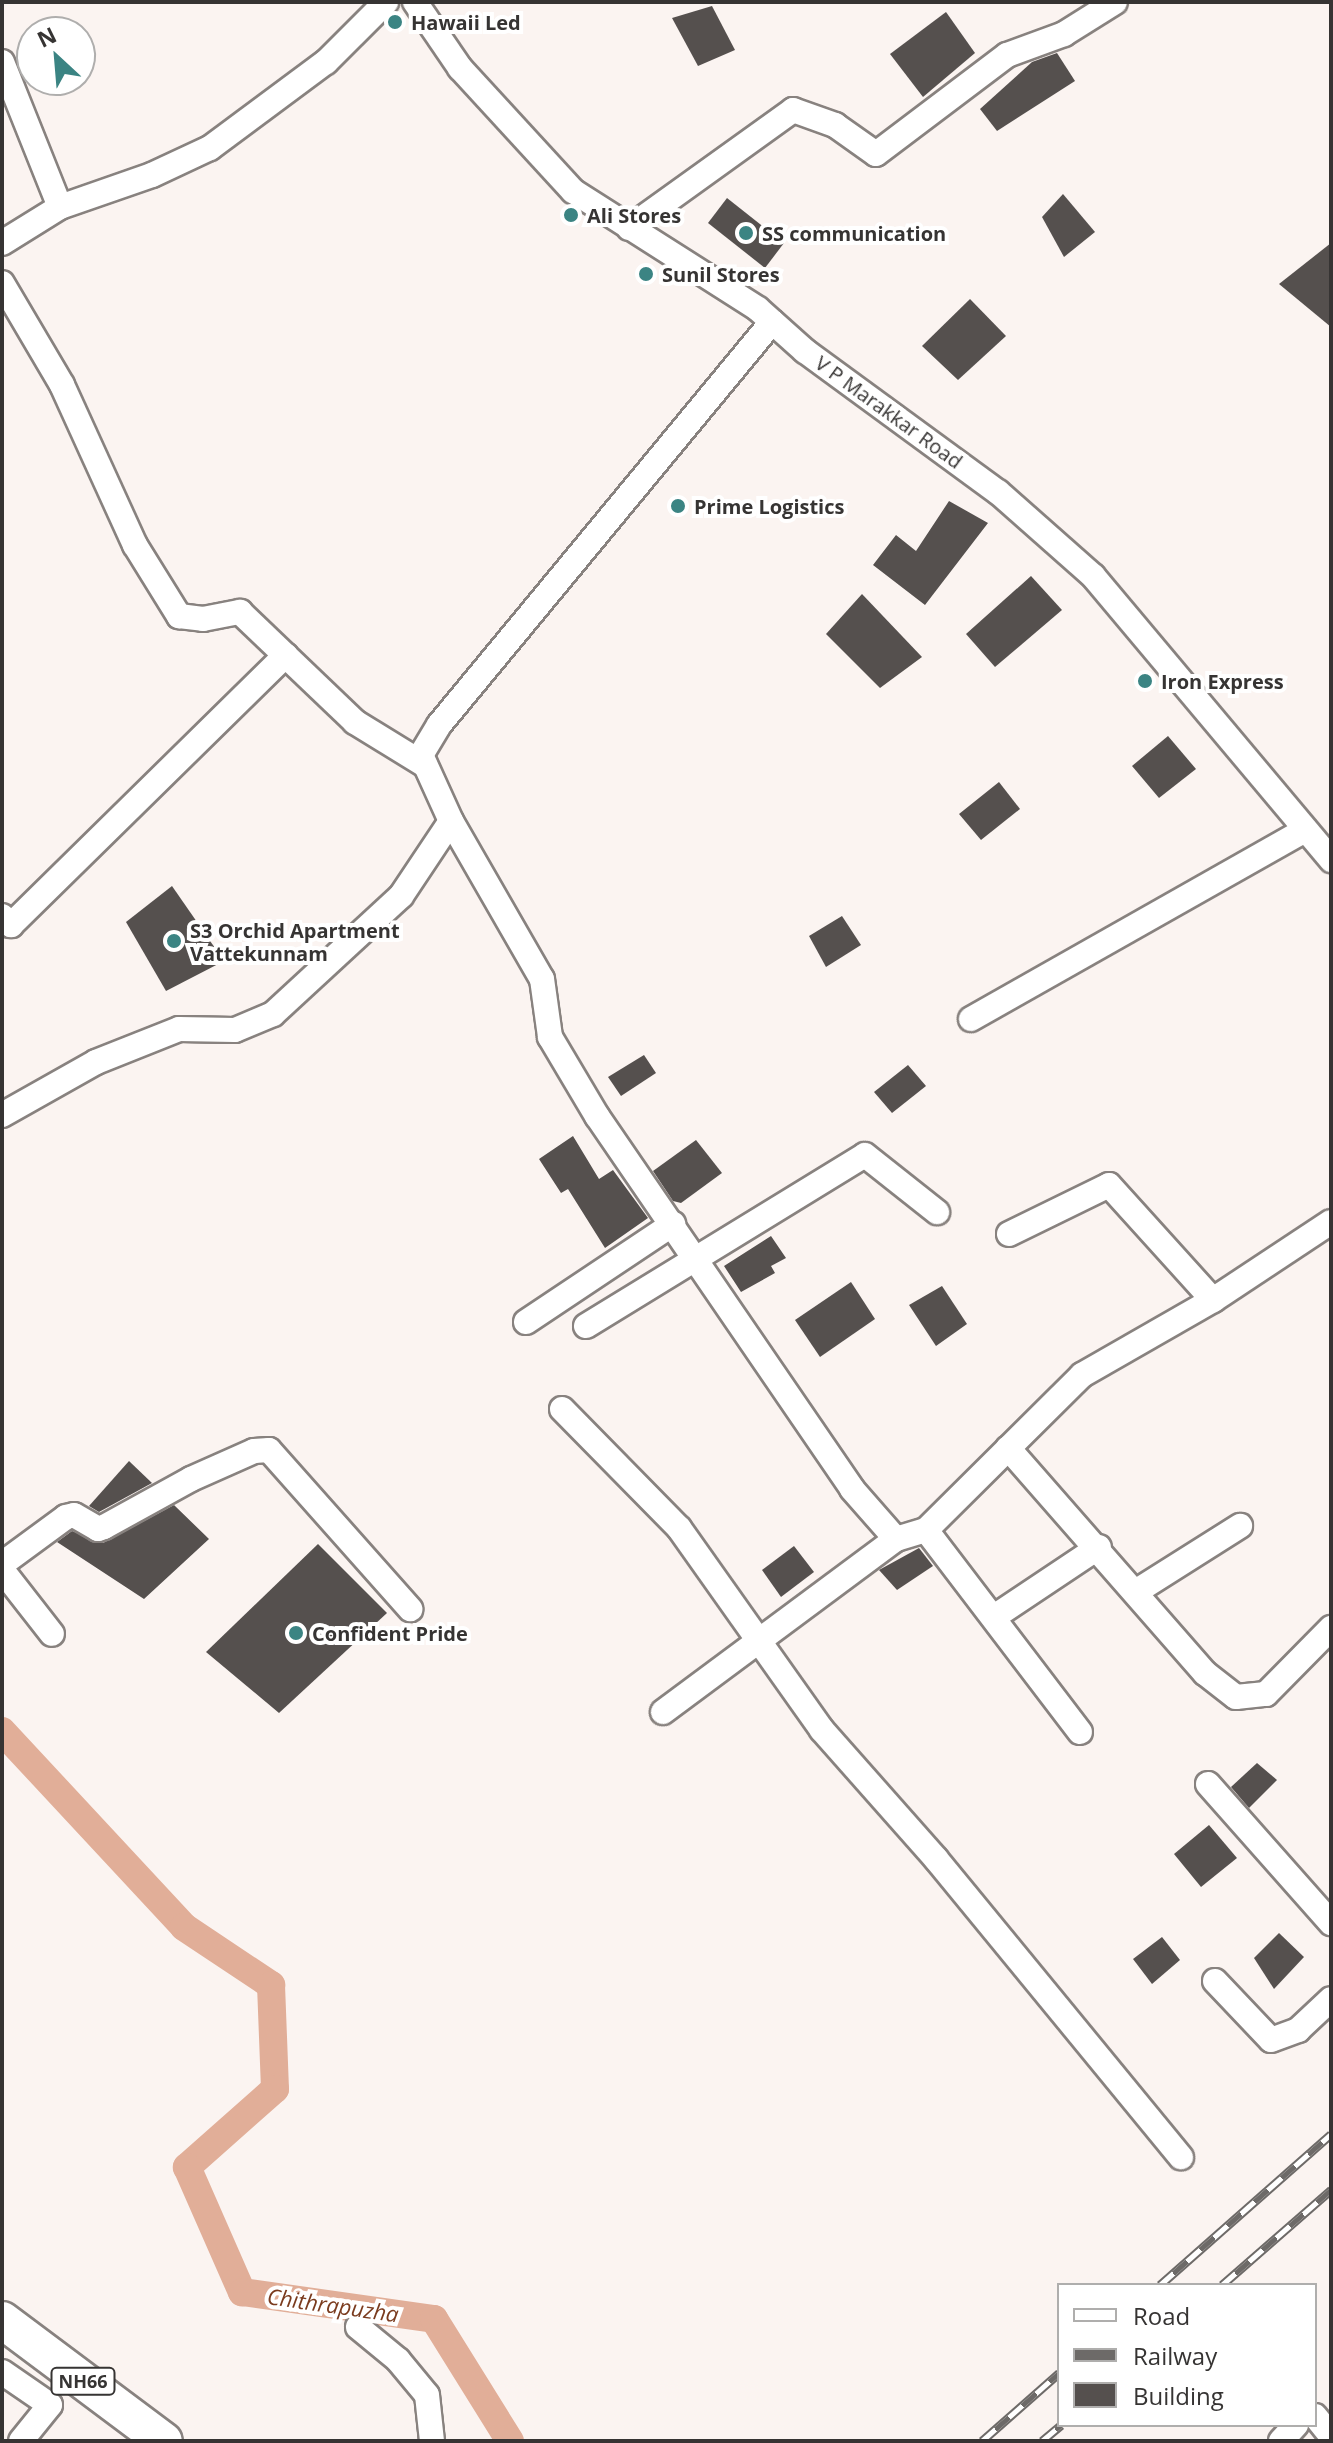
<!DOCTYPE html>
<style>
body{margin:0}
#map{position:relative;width:1333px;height:2443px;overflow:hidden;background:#fbf4f1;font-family:"Open Sans",sans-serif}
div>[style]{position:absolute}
.canal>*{height:28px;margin:-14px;padding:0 14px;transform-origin:14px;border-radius:14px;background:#e1ae98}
.building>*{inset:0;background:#55504e}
.roads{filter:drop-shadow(2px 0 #88827f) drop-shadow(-2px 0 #88827f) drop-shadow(0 2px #88827f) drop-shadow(0 -2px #88827f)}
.minor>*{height:24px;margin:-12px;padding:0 12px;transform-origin:12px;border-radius:12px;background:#fff}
.highway>*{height:36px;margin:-18px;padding:0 18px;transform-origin:18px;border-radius:18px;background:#fff}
.rail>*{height:9px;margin-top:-4.5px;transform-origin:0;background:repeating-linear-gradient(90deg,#fff 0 18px,#6d6a68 0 36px);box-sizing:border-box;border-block:2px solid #6d6a68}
.dots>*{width:22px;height:22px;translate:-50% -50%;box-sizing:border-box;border:4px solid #fff;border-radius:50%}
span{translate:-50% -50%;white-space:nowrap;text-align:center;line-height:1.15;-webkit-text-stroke:8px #fff;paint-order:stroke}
.shield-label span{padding:2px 6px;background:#fff;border:2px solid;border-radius:6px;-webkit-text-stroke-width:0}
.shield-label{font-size:18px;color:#363433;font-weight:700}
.poi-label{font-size:20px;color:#363433;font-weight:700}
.left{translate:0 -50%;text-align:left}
.street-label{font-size:20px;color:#363433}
.water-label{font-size:22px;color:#7a3b1e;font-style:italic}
.frame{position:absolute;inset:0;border:4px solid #363433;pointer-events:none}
.legend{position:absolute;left:1057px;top:2283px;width:260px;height:144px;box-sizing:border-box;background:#fff;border:2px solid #afaead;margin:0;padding:10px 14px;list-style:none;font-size:24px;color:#363433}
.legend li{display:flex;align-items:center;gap:16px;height:40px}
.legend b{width:40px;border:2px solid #afaead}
.north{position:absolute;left:16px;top:16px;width:80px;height:80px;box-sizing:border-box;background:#fff;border:2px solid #afaead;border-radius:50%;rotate:334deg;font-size:22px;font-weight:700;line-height:32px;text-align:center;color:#363433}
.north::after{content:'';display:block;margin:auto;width:28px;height:36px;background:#3b8483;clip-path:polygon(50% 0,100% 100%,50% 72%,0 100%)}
</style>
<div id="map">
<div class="canal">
<i style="left:2px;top:1731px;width:267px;rotate:47.1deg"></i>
<i style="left:184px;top:1927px;width:105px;rotate:33.7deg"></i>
<i style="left:271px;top:1985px;width:104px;rotate:87.8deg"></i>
<i style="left:275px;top:2089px;width:118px;rotate:138.4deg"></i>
<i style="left:187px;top:2167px;width:137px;rotate:66.3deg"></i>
<i style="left:242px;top:2292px;width:194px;rotate:8deg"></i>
<i style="left:434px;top:2319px;width:144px;rotate:58.1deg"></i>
</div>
<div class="building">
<i style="clip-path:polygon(712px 6px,735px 50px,698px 66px,672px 18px)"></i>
<i style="clip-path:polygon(946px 12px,975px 53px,923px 97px,890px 54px)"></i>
<i style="clip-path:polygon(1057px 53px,1075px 81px,997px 131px,980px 109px,1032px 62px)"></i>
<i style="clip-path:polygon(1063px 194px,1095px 232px,1064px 257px,1042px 217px)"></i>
<i style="clip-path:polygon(727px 198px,784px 243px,765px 268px,708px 223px)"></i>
<i style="clip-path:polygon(1331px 243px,1331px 327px,1279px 284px)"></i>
<i style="clip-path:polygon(970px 299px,1006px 336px,958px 380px,922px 346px)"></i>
<i style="clip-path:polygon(949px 501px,988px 523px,925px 605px,873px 565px,896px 535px,916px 551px)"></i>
<i style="clip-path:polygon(1031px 576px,1062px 610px,995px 667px,966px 634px)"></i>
<i style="clip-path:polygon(862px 594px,922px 657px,880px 688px,826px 634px)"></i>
<i style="clip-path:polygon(1168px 736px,1196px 769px,1159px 798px,1132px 766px)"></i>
<i style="clip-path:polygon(999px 782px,1020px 809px,981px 840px,959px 814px)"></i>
<i style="clip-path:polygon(172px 886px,224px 961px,166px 991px,126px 922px)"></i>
<i style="clip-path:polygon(842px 916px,861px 945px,826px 967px,809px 936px)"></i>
<i style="clip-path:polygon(644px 1055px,656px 1073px,621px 1096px,608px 1077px)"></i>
<i style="clip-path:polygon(908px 1065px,926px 1086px,892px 1113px,874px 1092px)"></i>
<i style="clip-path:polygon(573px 1136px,599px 1179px,613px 1170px,648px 1218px,605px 1248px,568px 1189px,561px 1193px,539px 1159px)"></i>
<i style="clip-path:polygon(696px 1140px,722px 1173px,681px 1203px,673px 1201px,653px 1171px)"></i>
<i style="clip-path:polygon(771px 1236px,786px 1258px,771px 1266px,775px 1273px,741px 1292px,724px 1266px)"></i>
<i style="clip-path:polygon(851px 1282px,875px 1319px,820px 1357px,795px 1320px)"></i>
<i style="clip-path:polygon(942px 1286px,967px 1324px,936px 1346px,909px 1305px)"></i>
<i style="clip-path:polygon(129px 1461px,152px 1483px,99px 1512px,89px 1506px)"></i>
<i style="clip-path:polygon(174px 1505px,209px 1539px,144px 1599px,57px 1542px,72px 1531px,103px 1543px)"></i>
<i style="clip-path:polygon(318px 1544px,387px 1613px,279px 1713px,206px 1652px)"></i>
<i style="clip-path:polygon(794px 1546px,814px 1572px,781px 1597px,762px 1570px)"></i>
<i style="clip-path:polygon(919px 1548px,933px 1566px,897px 1590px,879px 1570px)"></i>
<i style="clip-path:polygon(1257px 1763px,1277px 1780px,1249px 1808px,1231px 1787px)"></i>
<i style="clip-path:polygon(1209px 1825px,1237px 1858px,1201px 1887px,1174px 1854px)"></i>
<i style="clip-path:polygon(1279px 1933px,1304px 1957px,1274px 1989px,1254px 1958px)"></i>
<i style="clip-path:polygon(1162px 1937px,1180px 1960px,1152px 1984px,1133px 1959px)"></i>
</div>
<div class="roads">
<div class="minor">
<i style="left:415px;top:2px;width:80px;rotate:55.7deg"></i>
<i style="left:460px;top:68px;width:167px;rotate:47.4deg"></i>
<i style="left:573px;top:191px;width:219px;rotate:32.5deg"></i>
<i style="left:758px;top:309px;width:63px;rotate:41.8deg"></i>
<i style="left:805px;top:351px;width:239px;rotate:36.2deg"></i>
<i style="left:998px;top:492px;width:127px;rotate:41.5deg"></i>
<i style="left:1093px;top:576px;width:371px;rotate:50deg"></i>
<i style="left:2px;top:62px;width:156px;rotate:68.2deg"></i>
<i style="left:629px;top:228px;width:202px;rotate:-35.7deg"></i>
<i style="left:793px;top:110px;width:45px;rotate:19.7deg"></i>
<i style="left:835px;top:125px;width:50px;rotate:35.3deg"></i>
<i style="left:876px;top:154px;width:164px;rotate:-37.1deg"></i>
<i style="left:1007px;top:55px;width:61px;rotate:-20.2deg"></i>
<i style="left:1064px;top:34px;width:60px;rotate:-32.1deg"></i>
<i style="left:2px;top:243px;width:68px;rotate:-31.8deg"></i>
<i style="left:60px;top:207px;width:97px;rotate:-19.2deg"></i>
<i style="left:152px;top:175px;width:64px;rotate:-25deg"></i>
<i style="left:210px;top:148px;width:144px;rotate:-36.6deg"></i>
<i style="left:326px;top:62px;width:85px;rotate:-45deg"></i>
<i style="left:2px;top:283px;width:118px;rotate:59.5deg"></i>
<i style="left:62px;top:385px;width:176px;rotate:65.5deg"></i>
<i style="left:135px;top:545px;width:84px;rotate:58.2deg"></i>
<i style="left:179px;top:616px;width:24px;rotate:7deg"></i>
<i style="left:203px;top:619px;width:38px;rotate:-11deg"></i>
<i style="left:240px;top:612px;width:159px;rotate:43.7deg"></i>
<i style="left:355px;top:722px;width:82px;rotate:31.6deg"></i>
<i style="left:451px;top:821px;width:182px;rotate:60.1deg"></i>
<i style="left:542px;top:979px;width:59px;rotate:82.1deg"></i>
<i style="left:550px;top:1037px;width:92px;rotate:59.3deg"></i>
<i style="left:597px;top:1116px;width:452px;rotate:55.6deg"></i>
<i style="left:852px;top:1489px;width:67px;rotate:48.7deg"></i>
<i style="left:896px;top:1539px;width:31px;rotate:-17deg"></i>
<i style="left:926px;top:1530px;width:220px;rotate:-44.8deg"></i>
<i style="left:1082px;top:1375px;width:151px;rotate:-29.8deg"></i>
<i style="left:1213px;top:1300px;width:141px;rotate:-33.5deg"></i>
<i style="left:2px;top:916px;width:13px;rotate:45deg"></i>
<i style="left:11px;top:925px;width:385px;rotate:-44.5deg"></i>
<i style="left:971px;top:1019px;width:384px;rotate:-29.5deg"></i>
<i style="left:2px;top:1115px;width:108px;rotate:-29.4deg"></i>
<i style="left:96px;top:1062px;width:89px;rotate:-21.7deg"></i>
<i style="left:179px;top:1029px;width:56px;rotate:1deg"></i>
<i style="left:235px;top:1030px;width:41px;rotate:-22.8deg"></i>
<i style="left:273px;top:1014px;width:174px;rotate:-42.7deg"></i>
<i style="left:401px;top:896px;width:90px;rotate:-56.3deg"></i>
<i style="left:451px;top:821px;width:72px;rotate:-114.4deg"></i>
<i style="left:421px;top:755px;width:35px;rotate:-59deg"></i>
<i style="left:439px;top:725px;width:523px;rotate:-50.43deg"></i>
<i style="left:1009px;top:1234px;width:111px;rotate:-26.1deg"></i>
<i style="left:1109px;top:1185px;width:155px;rotate:47.9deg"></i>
<i style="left:526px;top:1322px;width:177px;rotate:-33.7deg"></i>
<i style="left:586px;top:1326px;width:327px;rotate:-31.5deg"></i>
<i style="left:865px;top:1155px;width:92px;rotate:38.4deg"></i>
<i style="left:562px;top:1409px;width:167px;rotate:45.5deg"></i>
<i style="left:679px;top:1528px;width:247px;rotate:54.7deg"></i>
<i style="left:822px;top:1730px;width:172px;rotate:48.5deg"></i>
<i style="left:936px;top:1859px;width:386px;rotate:50.6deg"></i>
<i style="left:1008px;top:1448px;width:299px;rotate:48.8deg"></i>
<i style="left:1205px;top:1673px;width:39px;rotate:38deg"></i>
<i style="left:1236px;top:1697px;width:30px;rotate:-6deg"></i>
<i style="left:1266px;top:1694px;width:93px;rotate:-45.4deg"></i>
<i style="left:926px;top:1530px;width:254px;rotate:52.7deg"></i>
<i style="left:2px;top:1564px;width:79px;rotate:-36.3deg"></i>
<i style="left:66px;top:1517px;width:8px;rotate:-14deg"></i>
<i style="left:74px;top:1515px;width:28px;rotate:30deg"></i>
<i style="left:98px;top:1529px;width:6px;rotate:-18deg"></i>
<i style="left:104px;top:1527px;width:99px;rotate:-28.9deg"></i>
<i style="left:191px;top:1479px;width:69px;rotate:-24deg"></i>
<i style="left:254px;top:1451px;width:15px;rotate:-4deg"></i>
<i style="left:269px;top:1450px;width:213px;rotate:48.4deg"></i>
<i style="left:2px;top:1570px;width:81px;rotate:52deg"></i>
<i style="left:1137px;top:1591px;width:122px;rotate:-32.3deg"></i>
<i style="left:994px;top:1617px;width:126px;rotate:-33.7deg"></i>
<i style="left:663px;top:1712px;width:290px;rotate:-36.6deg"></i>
<i style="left:1208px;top:1784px;width:186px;rotate:48.5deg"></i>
<i style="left:1215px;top:1981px;width:81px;rotate:46.5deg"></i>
<i style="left:1271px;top:2040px;width:29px;rotate:-20deg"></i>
<i style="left:1298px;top:2030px;width:45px;rotate:-43.2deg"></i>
<i style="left:358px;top:2327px;width:52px;rotate:39.5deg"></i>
<i style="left:398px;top:2360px;width:45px;rotate:50.4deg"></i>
<i style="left:427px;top:2395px;width:46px;rotate:83.8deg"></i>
<i style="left:2px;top:2372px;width:58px;rotate:34.5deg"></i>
<i style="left:50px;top:2405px;width:46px;rotate:128.9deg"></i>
<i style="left:1315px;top:2416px;width:26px;rotate:51deg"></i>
<i style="left:1281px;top:2441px;width:22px;rotate:-47deg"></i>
</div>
<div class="highway">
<i style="left:2px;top:2320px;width:202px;rotate:36.8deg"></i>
</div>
</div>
<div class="rail">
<i style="left:1160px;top:2285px;width:228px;rotate:-41.4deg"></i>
<i style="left:1222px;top:2285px;width:145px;rotate:-41.1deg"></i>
<i style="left:982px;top:2441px;width:103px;rotate:-41.4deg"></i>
<i style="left:1042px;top:2441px;width:25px;rotate:-40deg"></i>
</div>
<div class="dots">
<i style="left:395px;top:22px;background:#3b8483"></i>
<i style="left:571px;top:215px;background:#3b8483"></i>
<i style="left:746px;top:233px;background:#3b8483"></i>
<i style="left:646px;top:274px;background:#3b8483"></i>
<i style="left:678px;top:506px;background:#3b8483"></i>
<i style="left:1145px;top:681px;background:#3b8483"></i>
<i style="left:174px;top:941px;background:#3b8483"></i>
<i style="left:296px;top:1633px;background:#3b8483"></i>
</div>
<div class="shield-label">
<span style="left:83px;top:2381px">NH66</span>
</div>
<div class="poi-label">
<span class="left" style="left:411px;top:22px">Hawaii Led</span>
<span class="left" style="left:587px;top:215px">Ali Stores</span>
<span class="left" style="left:762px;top:233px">SS communication</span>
<span class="left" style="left:662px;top:274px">Sunil Stores</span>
<span class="left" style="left:694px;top:506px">Prime Logistics</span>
<span class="left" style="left:1161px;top:681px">Iron Express</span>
<span class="left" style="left:190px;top:942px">S3 Orchid Apartment<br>Vattekunnam</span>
<span class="left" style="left:312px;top:1633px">Confident Pride</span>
</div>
<div class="street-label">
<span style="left:889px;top:412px;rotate:36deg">V P Marakkar Road</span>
</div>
<div class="water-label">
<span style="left:333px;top:2305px;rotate:8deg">Chithrapuzha</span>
</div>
<div class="frame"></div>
<ul class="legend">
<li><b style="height:10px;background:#fff"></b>Road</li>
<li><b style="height:10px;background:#6d6a68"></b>Railway</li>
<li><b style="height:22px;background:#55504e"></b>Building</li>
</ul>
<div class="north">N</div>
</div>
